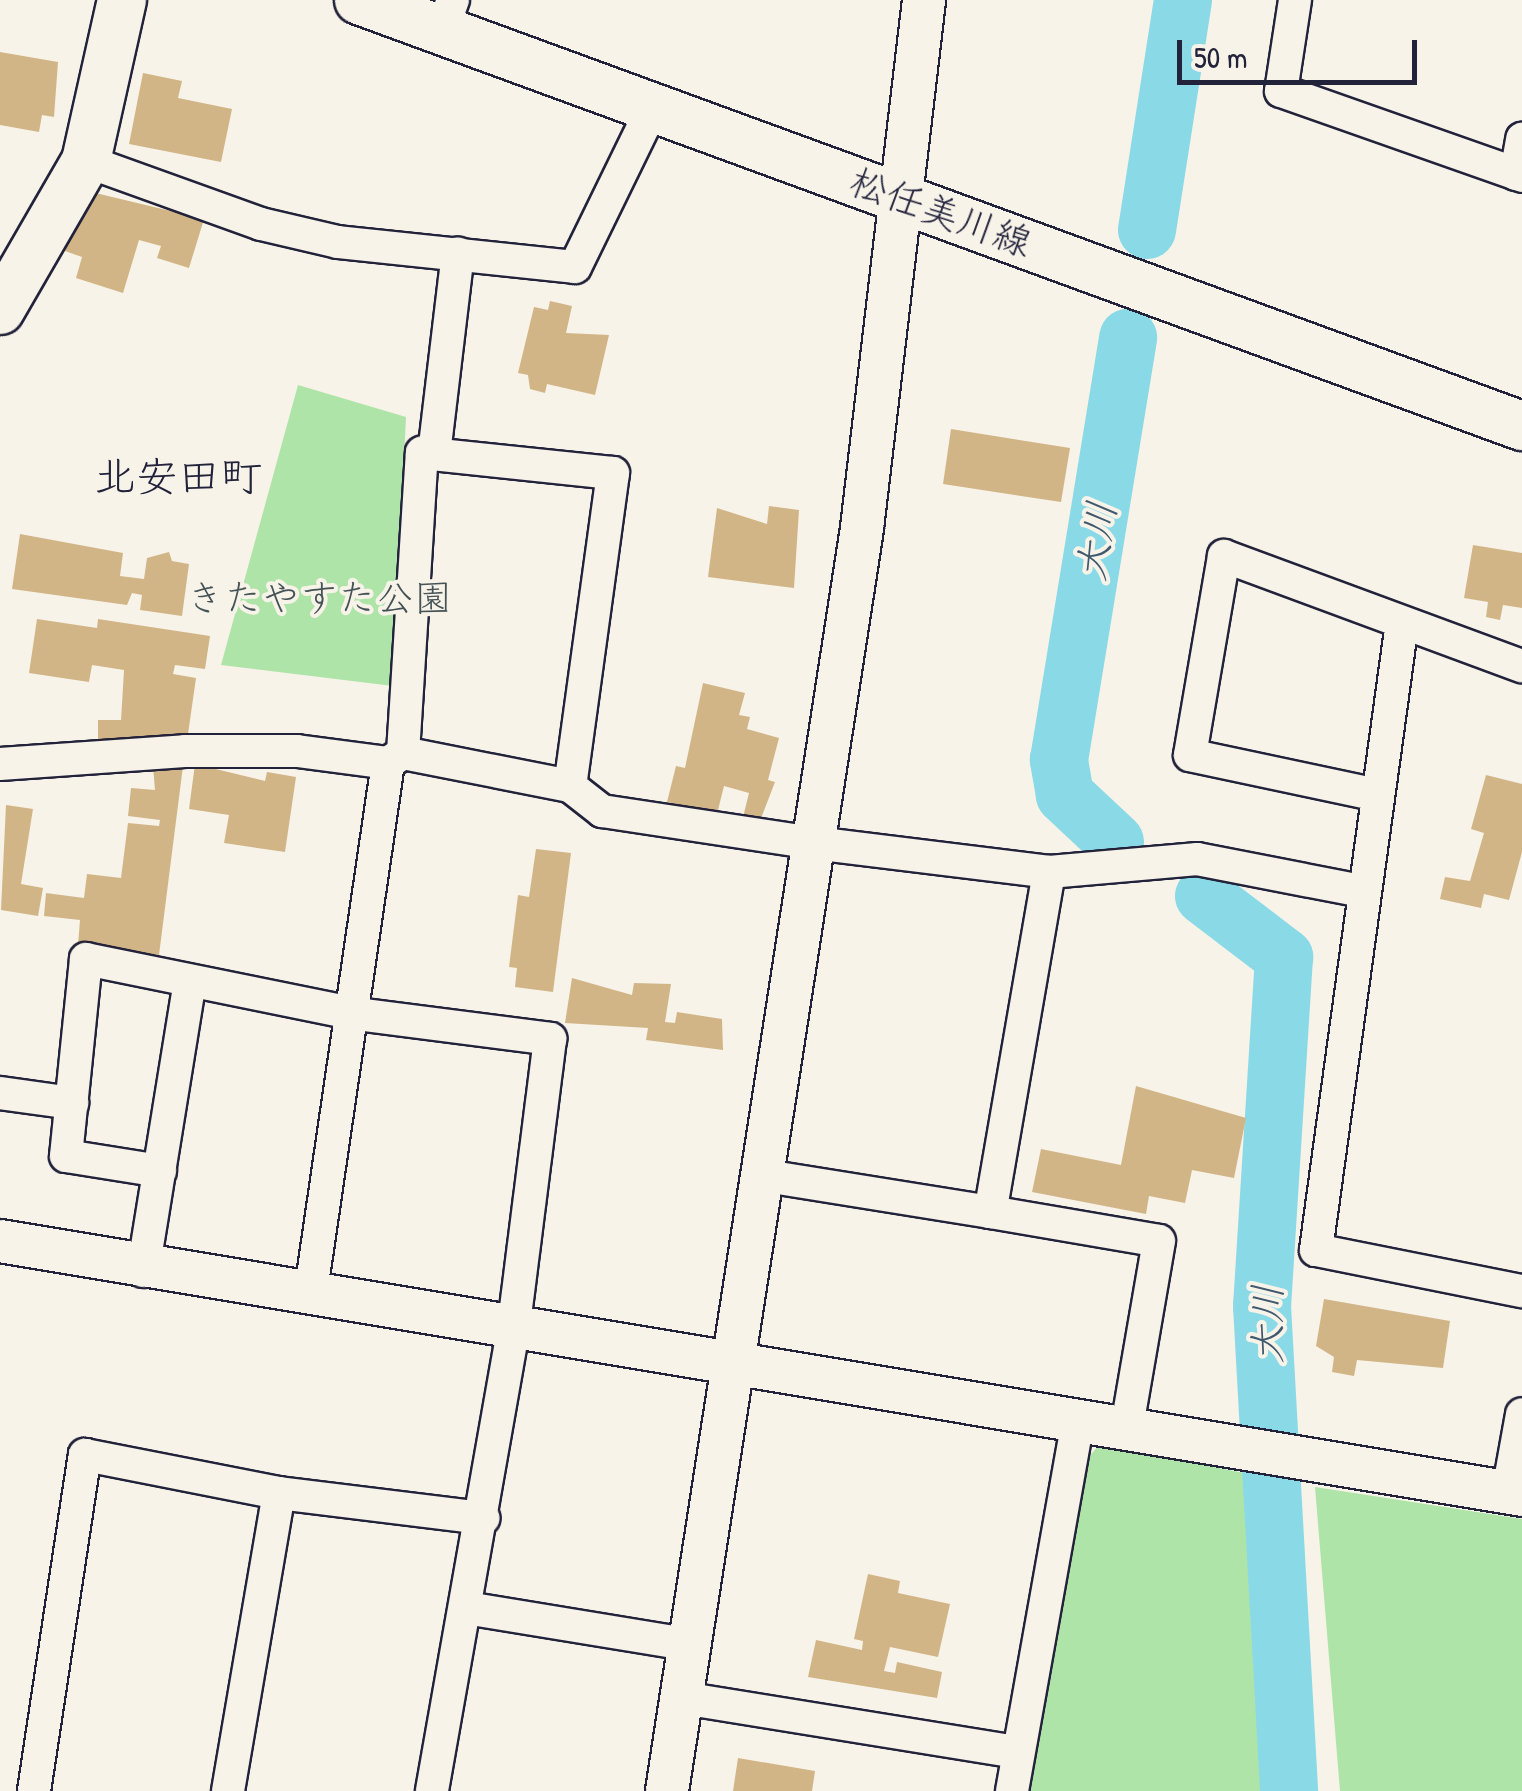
<!DOCTYPE html>
<meta charset="utf-8">
<style>
body{margin:0}
#map{position:relative;width:1522px;height:1791px;overflow:hidden;background:#f7f3e8;font-family:"Patrick Hand","Klee One",sans-serif}
div>[style]{position:absolute}
.green>*{inset:0;background:#aee4a8}
.river>*{height:58px;margin:-29px;padding:0 29px;transform-origin:29px;border-radius:29px;background:#8ad9e6}
.building>*{inset:0;background:#d2b586}
.roads{filter:drop-shadow(2px 0 #22223b) drop-shadow(-2px 0 #22223b) drop-shadow(0 2px #22223b) drop-shadow(0 -2px #22223b)}
.minor>*{height:32px;margin:-16px;padding:0 16px;transform-origin:16px;border-radius:16px;background:#f7f3e8}
.tertiary>*{height:42px;margin:-21px;padding:0 21px;transform-origin:21px;border-radius:21px;background:#f7f3e8}
.secondary>*{height:48px;margin:-24px;padding:0 24px;transform-origin:24px;border-radius:24px;background:#f7f3e8}
span{translate:-50% -50%;white-space:nowrap;text-align:center;line-height:1.15;-webkit-text-stroke:8px #f7f3e8;paint-order:stroke}
.street-label{font-size:38px;color:#22223b}
.park-label{font-size:38px;color:#455256}
.water-label{font-size:40px;color:#41596e;font-style:italic}
.quarter-label{font-size:42px;color:#22223b}
.scale{position:absolute;left:1177px;top:40px;width:240px;height:45px;box-sizing:border-box;border:5px solid #22223b;border-top:0;padding-left:12px;font-size:30px;line-height:35px;white-space:nowrap;color:#22223b;-webkit-text-stroke:8px #f7f3e8;paint-order:stroke}
</style>
<div id="map">
<div class="green">
<i style="clip-path:polygon(298px 385px,406px 417px,393px 686px,221px 665px)"></i>
<i style="clip-path:polygon(1099px 1445px,1250px 1474px,1276px 1791px,1030px 1791px,1087px 1459px)"></i>
<i style="clip-path:polygon(1315px 1487px,1522px 1519px,1522px 1791px,1340px 1791px)"></i>
</div>
<div class="river">
<i style="left:1147px;top:230px;width:233px;rotate:-81.1deg"></i>
<i style="left:1115px;top:842px;width:69px;rotate:-136.8deg"></i>
<i style="left:1065px;top:795px;width:36px;rotate:-100deg"></i>
<i style="left:1059px;top:760px;width:428px;rotate:-80.7deg"></i>
<i style="left:1204px;top:896px;width:101px;rotate:37.3deg"></i>
<i style="left:1284px;top:957px;width:350px;rotate:93.6deg"></i>
<i style="left:1262px;top:1306px;width:486px;rotate:86.8deg"></i>
</div>
<div class="building">
<i style="clip-path:polygon(0 52px,58px 62px,54px 117px,42px 115px,39px 132px,0 125px)"></i>
<i style="clip-path:polygon(143px 73px,182px 81px,178px 98px,232px 109px,221px 162px,129px 144px)"></i>
<i style="clip-path:polygon(83px 190px,204px 219px,189px 268px,157px 258px,161px 246px,139px 240px,123px 293px,76px 278px,82px 257px,65px 251px)"></i>
<i style="clip-path:polygon(550px 301px,572px 306px,566px 333px,609px 335px,595px 395px,547px 384px,545px 393px,530px 389px,528px 375px,518px 373px,534px 307px,548px 310px)"></i>
<i style="clip-path:polygon(951px 429px,1070px 448px,1061px 502px,943px 484px)"></i>
<i style="clip-path:polygon(769px 506px,799px 510px,794px 588px,708px 577px,717px 508px,767px 524px)"></i>
<i style="clip-path:polygon(20px 534px,123px 553px,120px 576px,144px 579px,147px 558px,169px 552px,172px 561px,189px 564px,182px 616px,140px 610px,142px 595px,132px 593px,127px 605px,12px 589px)"></i>
<i style="clip-path:polygon(1473px 545px,1522px 553px,1522px 608px,1503px 605px,1500px 620px,1486px 617px,1488px 602px,1464px 598px)"></i>
<i style="clip-path:polygon(37px 619px,97px 628px,98px 619px,210px 636px,205px 669px,175px 665px,173px 674px,196px 678px,188px 734px,98px 741px,98px 720px,121px 720px,124px 670px,92px 665px,89px 682px,29px 673px)"></i>
<i style="clip-path:polygon(703px 683px,745px 693px,739px 715px,750px 717px,747px 729px,779px 738px,768px 780px,775px 782px,760px 821px,743px 817px,749px 793px,724px 786px,717px 814px,667px 802px,676px 766px,685px 768px)"></i>
<i style="clip-path:polygon(195px 764px,265px 781px,267px 772px,296px 777px,285px 852px,224px 843px,229px 815px,189px 809px)"></i>
<i style="clip-path:polygon(153px 766px,183px 766px,159px 955px,78px 945px,80px 920px,44px 916px,46px 893px,84px 898px,87px 874px,121px 878px,128px 823px,159px 826px,160px 820px,128px 816px,131px 788px,155px 790px)"></i>
<i style="clip-path:polygon(1486px 775px,1522px 784px,1522px 852px,1509px 900px,1484px 894px,1481px 908px,1440px 899px,1445px 877px,1470px 881px,1484px 833px,1471px 829px)"></i>
<i style="clip-path:polygon(6px 805px,33px 809px,21px 884px,43px 888px,38px 916px,1px 910px)"></i>
<i style="clip-path:polygon(536px 849px,571px 853px,553px 992px,515px 987px,517px 968px,509px 967px,518px 895px,529px 897px)"></i>
<i style="clip-path:polygon(572px 978px,632px 995px,634px 983px,671px 984px,665px 1022px,675px 1023px,677px 1012px,722px 1019px,723px 1050px,646px 1040px,648px 1028px,565px 1023px)"></i>
<i style="clip-path:polygon(1136px 1086px,1246px 1118px,1234px 1178px,1192px 1170px,1185px 1203px,1149px 1196px,1146px 1214px,1032px 1192px,1041px 1149px,1121px 1165px)"></i>
<i style="clip-path:polygon(1324px 1299px,1450px 1321px,1443px 1368px,1357px 1360px,1354px 1376px,1332px 1372px,1334px 1357px,1316px 1346px)"></i>
<i style="clip-path:polygon(868px 1574px,900px 1581px,898px 1593px,950px 1604px,938px 1657px,890px 1647px,884px 1671px,895px 1673px,897px 1662px,942px 1672px,937px 1698px,808px 1677px,816px 1640px,862px 1650px,863px 1641px,854px 1639px)"></i>
<i style="clip-path:polygon(738px 1758px,815px 1771px,812px 1791px,733px 1791px)"></i>
</div>
<div class="roads">
<div class="minor">
<i style="left:1295px;top:0;width:92px;rotate:98.7deg"></i>
<i style="left:1281px;top:91px;width:256px;rotate:19.4deg"></i>
<i style="left:442px;top:30px;width:32px;rotate:-70deg"></i>
<i style="left:86px;top:161px;width:186px;rotate:19.8deg"></i>
<i style="left:261px;top:224px;width:79px;rotate:13.2deg"></i>
<i style="left:338px;top:242px;width:238px;rotate:6deg"></i>
<i style="left:575px;top:267px;width:178px;rotate:-64deg"></i>
<i style="left:1516px;top:174px;width:36px;rotate:-80deg"></i>
<i style="left:434px;top:454px;width:202px;rotate:-83.2deg"></i>
<i style="left:1402px;top:623px;width:633px;rotate:97.81deg"></i>
<i style="left:1316px;top:1250px;width:210px;rotate:11.3deg"></i>
<i style="left:403px;top:753px;width:301px;rotate:-86.4deg"></i>
<i style="left:422px;top:453px;width:192px;rotate:6deg"></i>
<i style="left:613px;top:473px;width:316px;rotate:97.8deg"></i>
<i style="left:0;top:764px;width:185px;rotate:-4deg"></i>
<i style="left:185px;top:751px;width:112px"></i>
<i style="left:297px;top:751px;width:92px;rotate:7.5deg"></i>
<i style="left:388px;top:763px;width:18px;rotate:-34deg"></i>
<i style="left:403px;top:753px;width:170px;rotate:11.2deg"></i>
<i style="left:570px;top:786px;width:41px;rotate:38deg"></i>
<i style="left:602px;top:811px;width:214px;rotate:8.6deg"></i>
<i style="left:814px;top:843px;width:237px;rotate:7deg"></i>
<i style="left:1049px;top:872px;width:149px;rotate:-5deg"></i>
<i style="left:1197px;top:859px;width:167px;rotate:11deg"></i>
<i style="left:1373px;top:794px;width:187px;rotate:-168deg"></i>
<i style="left:1190px;top:755px;width:202px;rotate:-80.3deg"></i>
<i style="left:1224px;top:556px;width:318px;rotate:20.3deg"></i>
<i style="left:1049px;top:872px;width:345px;rotate:99.8deg"></i>
<i style="left:990px;top:1212px;width:171px;rotate:9.7deg"></i>
<i style="left:1159px;top:1241px;width:194px;rotate:99.8deg"></i>
<i style="left:0;top:1093px;width:73px;rotate:7.9deg"></i>
<i style="left:160px;top:1171px;width:95px;rotate:-170.9deg"></i>
<i style="left:66px;top:1156px;width:198px;rotate:-84.2deg"></i>
<i style="left:86px;top:959px;width:276px;rotate:11.5deg"></i>
<i style="left:356px;top:1014px;width:196px;rotate:7.3deg"></i>
<i style="left:550px;top:1039px;width:294px;rotate:97.2deg"></i>
<i style="left:513px;top:1331px;width:467px;rotate:100deg"></i>
<i style="left:766px;top:1176px;width:227px;rotate:9.1deg"></i>
<i style="left:143px;top:1271px;width:293px;rotate:-80.8deg"></i>
<i style="left:310px;top:1297px;width:540px;rotate:-81.69deg"></i>
<i style="left:1508px;top:1492px;width:79px;rotate:-79.8deg"></i>
<i style="left:466px;top:1608px;width:230px;rotate:9.3deg"></i>
<i style="left:683px;top:1698px;width:339px;rotate:9.2deg"></i>
<i style="left:34px;top:1791px;width:340px;rotate:-81.4deg"></i>
<i style="left:85px;top:1455px;width:198px;rotate:11.1deg"></i>
<i style="left:279px;top:1493px;width:206px;rotate:7deg"></i>
<i style="left:228px;top:1791px;width:302px;rotate:-80.3deg"></i>
<i style="left:1012px;top:1791px;width:371px;rotate:-79.9deg"></i>
</div>
<div class="tertiary">
<i style="left:0;top:1241px;width:1543px;rotate:9.47deg"></i>
<i style="left:667px;top:1791px;width:1278px;rotate:-81.22deg"></i>
<i style="left:862px;top:528px;width:532px;rotate:-83.3deg"></i>
</div>
<div class="secondary">
<i style="left:359px;top:0;width:1239px;rotate:20.12deg"></i>
<i style="left:0;top:310px;width:172px;rotate:-60deg"></i>
<i style="left:86px;top:161px;width:165px;rotate:-77.4deg"></i>
</div>
</div>
<div class="street-label">
<span style="left:941px;top:212px;rotate:20deg">松任美川線</span>
</div>
<div class="park-label">
<span style="left:319px;top:598px">きたやすた公園</span>
</div>
<div class="water-label">
<span style="left:1095px;top:541px;rotate:-81deg">大川</span>
<span style="left:1266px;top:1324px;rotate:-90deg">大川</span>
</div>
<div class="quarter-label">
<span style="left:178px;top:476px">北安田町</span>
</div>
<div class="scale">50 m</div>
</div>
